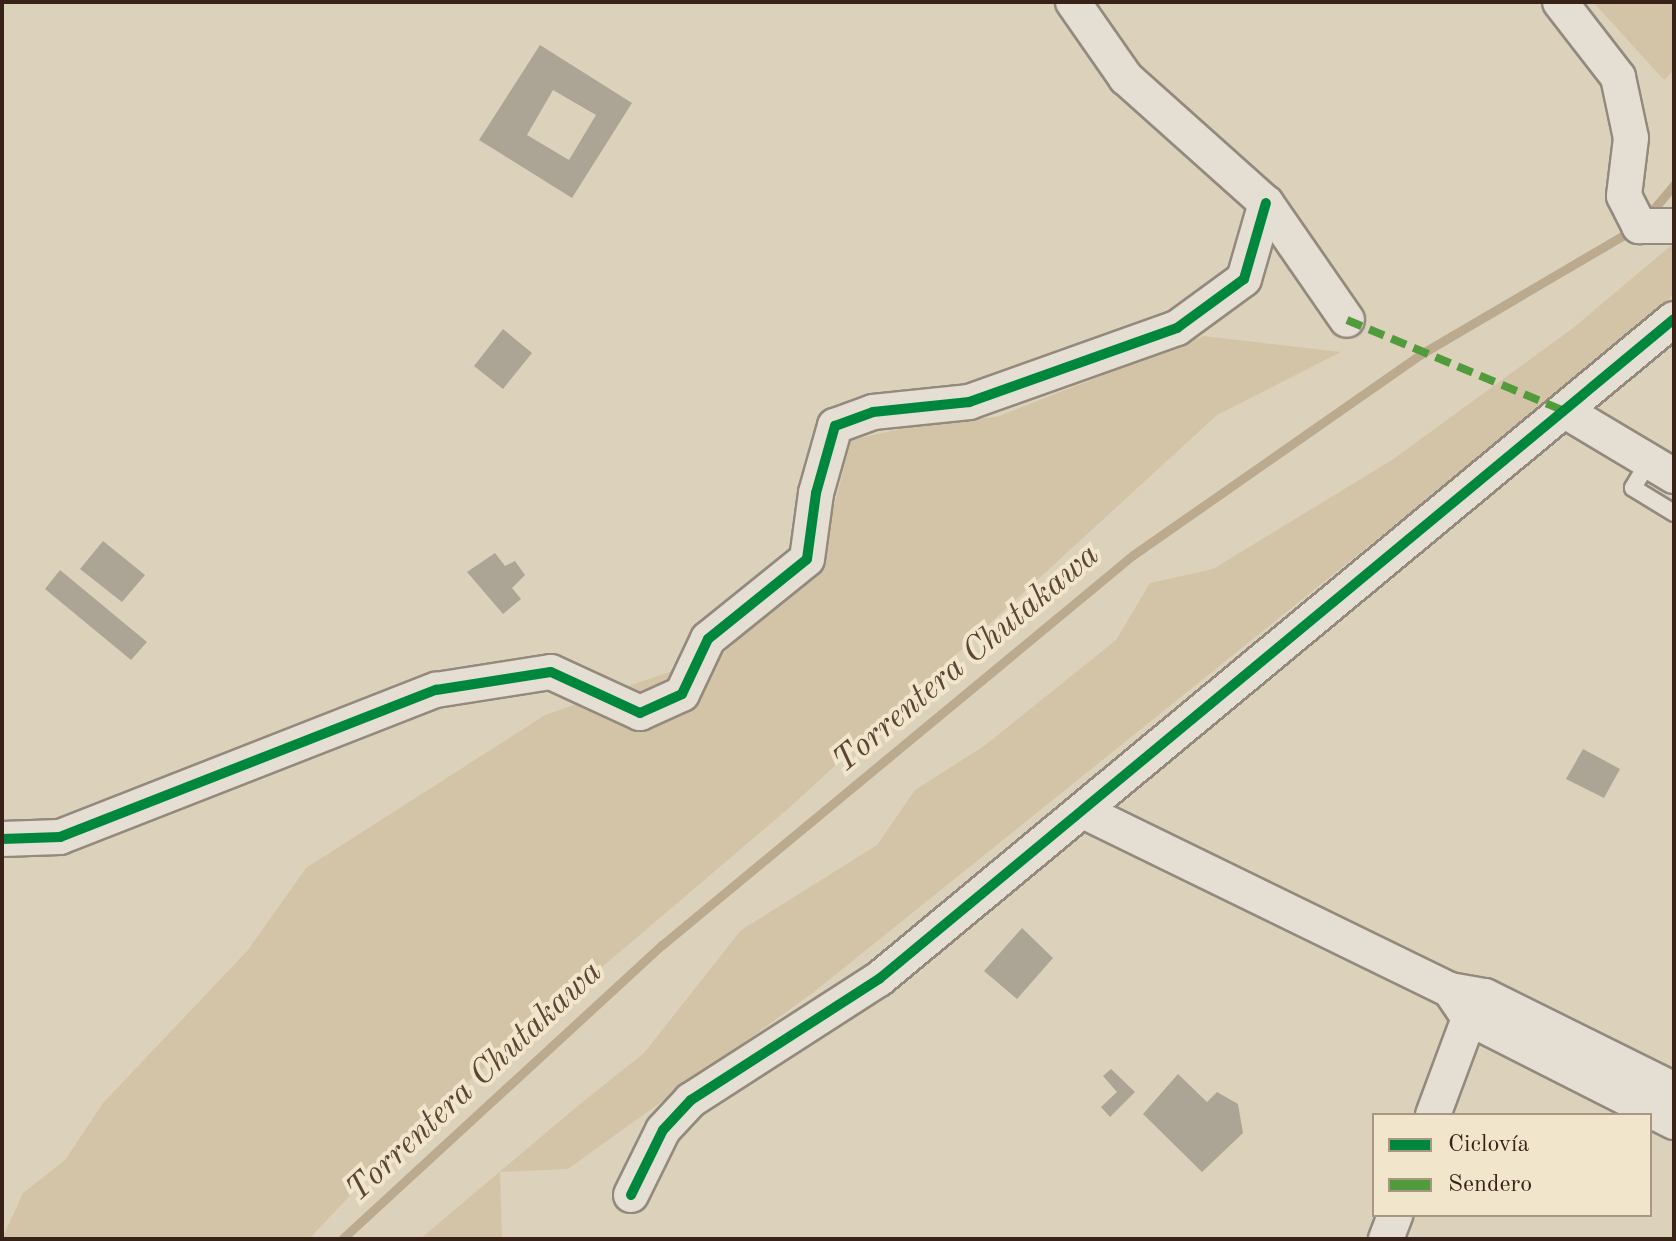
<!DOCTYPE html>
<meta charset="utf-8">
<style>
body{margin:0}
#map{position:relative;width:1676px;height:1241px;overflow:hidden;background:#dcd2bc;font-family:"Old Standard TT",serif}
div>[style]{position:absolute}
.green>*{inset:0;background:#d3c4a7}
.stream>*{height:9px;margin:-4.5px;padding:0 4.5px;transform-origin:4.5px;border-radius:4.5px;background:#bbaa8e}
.building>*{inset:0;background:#aca495}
.roads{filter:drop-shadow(2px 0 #938a7d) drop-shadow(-2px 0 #938a7d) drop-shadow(0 2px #938a7d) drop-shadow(0 -2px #938a7d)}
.service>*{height:16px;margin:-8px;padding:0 8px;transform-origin:8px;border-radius:8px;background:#e4ded3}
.minor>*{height:34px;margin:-17px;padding:0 17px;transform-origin:17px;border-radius:17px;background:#e4ded3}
.quiet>*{height:8px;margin-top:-4px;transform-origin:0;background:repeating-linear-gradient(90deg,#529b3d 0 16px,transparent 0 24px)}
.cycleway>*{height:10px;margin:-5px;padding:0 5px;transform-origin:5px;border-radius:5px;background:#00873e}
span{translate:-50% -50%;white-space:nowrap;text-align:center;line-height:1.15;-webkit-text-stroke:8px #f1e5cb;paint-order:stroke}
.water-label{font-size:34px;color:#5b4635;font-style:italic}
.frame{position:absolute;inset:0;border:4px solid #382217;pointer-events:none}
.legend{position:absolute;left:1372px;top:1113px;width:280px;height:104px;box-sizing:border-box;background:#f1e5cb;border:2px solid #a79783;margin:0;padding:10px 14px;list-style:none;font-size:24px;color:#382217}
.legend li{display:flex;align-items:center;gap:16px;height:40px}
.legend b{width:40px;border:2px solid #a79783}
</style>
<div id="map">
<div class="green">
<i style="clip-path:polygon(1593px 2px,1674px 2px,1674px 70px,1664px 80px)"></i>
<i style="clip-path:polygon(1674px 243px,1674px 294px,1616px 347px,814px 992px,568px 1169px,500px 1172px,502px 1239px,420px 1239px,580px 1104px,644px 1053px,741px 930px,877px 845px,915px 790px,984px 746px,1116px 640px,1150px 583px,1213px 569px,1392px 460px,1573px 328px)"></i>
<i style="clip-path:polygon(1204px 336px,1341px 352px,1217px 415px,789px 808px,420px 1122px,309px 1239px,2px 1239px,23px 1193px,65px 1160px,103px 1103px,248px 950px,306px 868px,545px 715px,724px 653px,820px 561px,851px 440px,922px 424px,996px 417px)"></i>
</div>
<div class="stream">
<i style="left:1645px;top:219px;width:45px;rotate:-49.5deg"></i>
<i style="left:342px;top:1239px;width:435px;rotate:-42.6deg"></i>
<i style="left:662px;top:945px;width:612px;rotate:-39.63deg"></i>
<i style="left:1133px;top:555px;width:351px;rotate:-34.9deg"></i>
<i style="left:1421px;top:354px;width:247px;rotate:-30.4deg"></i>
</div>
<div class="building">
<i style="clip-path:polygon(evenodd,540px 45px,632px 103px,572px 198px,479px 140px,540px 45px,553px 90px,596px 115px,569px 160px,527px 135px,553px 90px)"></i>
<i style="clip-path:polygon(503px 329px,532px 353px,503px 389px,474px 366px)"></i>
<i style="clip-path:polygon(103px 541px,145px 575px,122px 602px,80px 569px)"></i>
<i style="clip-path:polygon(495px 553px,505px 566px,515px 561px,525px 575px,512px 588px,521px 599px,503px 614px,467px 572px)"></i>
<i style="clip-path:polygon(60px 570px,147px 642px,131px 660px,45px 589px)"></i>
<i style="clip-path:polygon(1583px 749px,1620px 769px,1604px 798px,1566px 779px)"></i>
<i style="clip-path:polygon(1022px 928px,1053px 958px,1017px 999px,984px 971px)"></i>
<i style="clip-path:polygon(1111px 1069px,1135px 1092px,1110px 1117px,1101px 1107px,1117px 1092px,1103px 1076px)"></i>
<i style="clip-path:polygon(1178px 1074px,1207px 1102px,1217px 1092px,1238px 1104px,1243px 1133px,1202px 1172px,1143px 1114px)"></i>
</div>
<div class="roads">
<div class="service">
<i style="left:1649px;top:461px;width:31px;rotate:121deg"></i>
<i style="left:1633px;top:488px;width:48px;rotate:31.4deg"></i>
</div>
<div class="minor">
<i style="left:1073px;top:2px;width:93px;rotate:55.1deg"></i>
<i style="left:1126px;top:78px;width:188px;rotate:41.8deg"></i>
<i style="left:1266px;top:203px;width:142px;rotate:55.3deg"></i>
<i style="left:1560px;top:2px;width:95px;rotate:52.3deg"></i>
<i style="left:1618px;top:77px;width:62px;rotate:78deg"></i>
<i style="left:1631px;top:138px;width:58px;rotate:96.9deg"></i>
<i style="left:1624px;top:196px;width:34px;rotate:63deg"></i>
<i style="left:1639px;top:226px;width:35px"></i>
<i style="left:1565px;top:411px;width:127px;rotate:30.8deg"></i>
<i style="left:1085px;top:812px;width:406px;rotate:26deg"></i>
<i style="left:1450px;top:990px;width:36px;rotate:10deg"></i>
<i style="left:1485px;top:996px;width:211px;rotate:26.4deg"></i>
<i style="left:2px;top:839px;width:58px;rotate:-2deg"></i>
<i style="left:60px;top:837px;width:404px;rotate:-21.4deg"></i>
<i style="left:436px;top:690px;width:116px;rotate:-8.9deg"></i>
<i style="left:551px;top:672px;width:98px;rotate:24.7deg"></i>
<i style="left:640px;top:713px;width:46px;rotate:-24.3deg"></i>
<i style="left:682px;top:694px;width:61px;rotate:-64.7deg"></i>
<i style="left:708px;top:639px;width:127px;rotate:-38.9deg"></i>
<i style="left:807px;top:559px;width:67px;rotate:-82.2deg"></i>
<i style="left:816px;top:493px;width:70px;rotate:-74.2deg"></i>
<i style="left:835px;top:426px;width:40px;rotate:-20.2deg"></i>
<i style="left:873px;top:412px;width:97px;rotate:-5.9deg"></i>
<i style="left:969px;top:402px;width:221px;rotate:-19.6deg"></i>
<i style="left:1177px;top:328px;width:83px;rotate:-36.2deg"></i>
<i style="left:1244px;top:279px;width:79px;rotate:-73.9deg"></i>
<i style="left:1450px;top:990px;width:34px;rotate:56deg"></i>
<i style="left:1469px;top:1018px;width:230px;rotate:26.9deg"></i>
<i style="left:1433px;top:1115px;width:103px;rotate:-69.6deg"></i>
<i style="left:631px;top:1195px;width:72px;rotate:-63.8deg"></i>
<i style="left:663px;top:1130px;width:41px;rotate:-47deg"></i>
<i style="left:691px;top:1100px;width:224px;rotate:-32.8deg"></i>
<i style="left:879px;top:979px;width:1033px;rotate:-39.7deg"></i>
<i style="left:1386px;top:1239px;width:26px;rotate:-69deg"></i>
</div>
</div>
<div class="quiet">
<i style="left:1347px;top:320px;width:236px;rotate:22.7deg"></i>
</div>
<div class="cycleway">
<i style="left:2px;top:839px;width:58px;rotate:-2deg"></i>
<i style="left:60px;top:837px;width:404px;rotate:-21.4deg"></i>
<i style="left:436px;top:690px;width:116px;rotate:-8.9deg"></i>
<i style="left:551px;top:672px;width:98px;rotate:24.7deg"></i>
<i style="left:640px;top:713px;width:46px;rotate:-24.3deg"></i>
<i style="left:682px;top:694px;width:61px;rotate:-64.7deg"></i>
<i style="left:708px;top:639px;width:127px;rotate:-38.9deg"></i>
<i style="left:807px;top:559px;width:67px;rotate:-82.2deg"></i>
<i style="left:816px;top:493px;width:70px;rotate:-74.2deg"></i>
<i style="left:835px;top:426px;width:40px;rotate:-20.2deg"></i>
<i style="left:873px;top:412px;width:97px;rotate:-5.9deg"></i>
<i style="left:969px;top:402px;width:221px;rotate:-19.6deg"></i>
<i style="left:1177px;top:328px;width:83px;rotate:-36.2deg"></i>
<i style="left:1244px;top:279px;width:79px;rotate:-73.9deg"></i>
<i style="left:631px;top:1195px;width:72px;rotate:-63.8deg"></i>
<i style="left:663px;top:1130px;width:41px;rotate:-47deg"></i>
<i style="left:691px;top:1100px;width:224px;rotate:-32.8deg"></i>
<i style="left:879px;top:979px;width:1033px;rotate:-39.7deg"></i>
</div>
<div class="water-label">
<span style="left:967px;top:659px;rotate:-40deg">Torrentera Chutakawa</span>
<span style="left:475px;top:1082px;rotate:-43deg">Torrentera Chutakawa</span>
</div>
<div class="frame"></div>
<ul class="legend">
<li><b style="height:10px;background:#00873e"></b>Ciclovía</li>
<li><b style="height:10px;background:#529b3d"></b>Sendero</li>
</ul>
</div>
